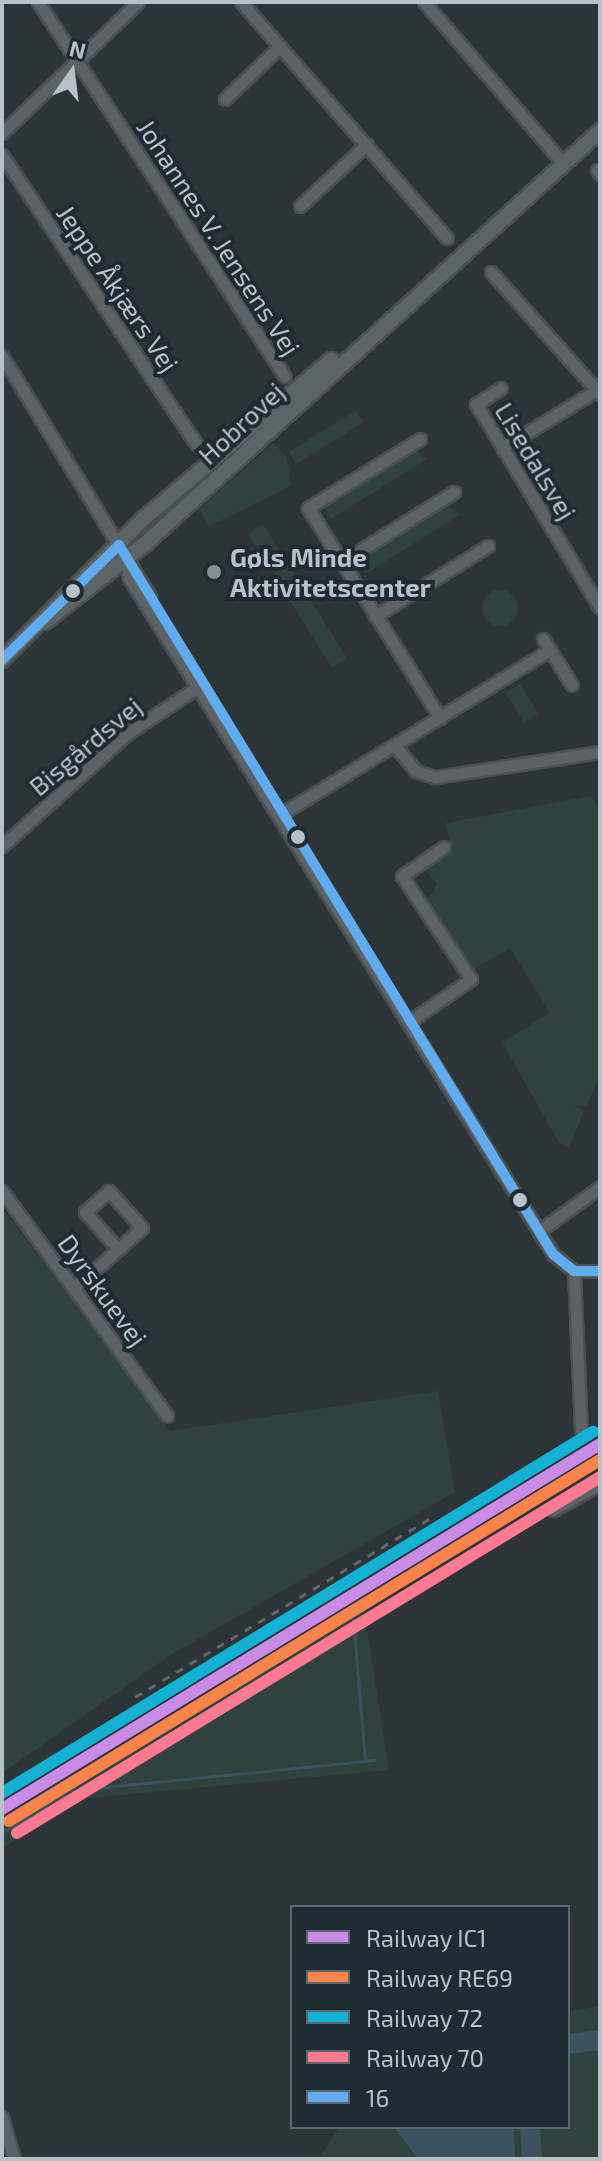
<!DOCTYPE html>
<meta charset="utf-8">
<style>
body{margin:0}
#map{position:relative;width:602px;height:2161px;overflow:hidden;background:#2c3437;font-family:"Exo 2",sans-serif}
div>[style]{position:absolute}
.green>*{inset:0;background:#2f423e}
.round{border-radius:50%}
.water>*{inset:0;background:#3c535f}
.stream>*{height:3px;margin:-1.5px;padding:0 1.5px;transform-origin:1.5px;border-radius:1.5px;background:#3c535f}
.river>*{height:20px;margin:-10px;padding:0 10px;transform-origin:10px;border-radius:10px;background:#3c535f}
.roads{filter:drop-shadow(2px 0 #4a4f52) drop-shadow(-2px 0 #4a4f52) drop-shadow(0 2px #4a4f52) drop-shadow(0 -2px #4a4f52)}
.minor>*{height:11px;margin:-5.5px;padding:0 5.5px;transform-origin:5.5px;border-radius:5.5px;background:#5c6266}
.major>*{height:14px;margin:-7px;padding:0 7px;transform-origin:7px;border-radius:7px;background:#5d6468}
.rail>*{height:3px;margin-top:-1.5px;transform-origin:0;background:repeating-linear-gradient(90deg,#606669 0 8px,transparent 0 16px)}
.bus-1>*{height:10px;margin:-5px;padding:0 5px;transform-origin:5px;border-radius:5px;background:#60acee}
.rail-1>*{height:12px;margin:-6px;padding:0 6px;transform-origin:6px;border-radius:6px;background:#ca8be6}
.rail-2>*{height:12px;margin:-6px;padding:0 6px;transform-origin:6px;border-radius:6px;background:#f8844c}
.rail-3>*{height:12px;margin:-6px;padding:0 6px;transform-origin:6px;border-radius:6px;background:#13b2d5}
.rail-4>*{height:12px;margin:-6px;padding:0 6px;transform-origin:6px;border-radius:6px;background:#fe7a93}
.dots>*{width:22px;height:22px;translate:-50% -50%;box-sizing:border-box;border:4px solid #1f2b32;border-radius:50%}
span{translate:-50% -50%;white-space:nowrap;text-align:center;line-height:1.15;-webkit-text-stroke:8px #1f2b32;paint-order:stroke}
.street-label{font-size:26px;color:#b7c1c8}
.poi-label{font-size:26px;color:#b7c1c8;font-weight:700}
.left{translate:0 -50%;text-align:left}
.frame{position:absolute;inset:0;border:4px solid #b7c1c8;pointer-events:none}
.legend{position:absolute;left:290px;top:1905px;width:280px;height:224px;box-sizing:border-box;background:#1f2b32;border:2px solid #5c676e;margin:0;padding:10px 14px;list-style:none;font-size:24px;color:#b7c1c8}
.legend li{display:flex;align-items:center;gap:16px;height:40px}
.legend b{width:40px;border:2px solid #5c676e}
.north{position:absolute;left:32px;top:32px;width:80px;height:80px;-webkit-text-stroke:6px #1f2b32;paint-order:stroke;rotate:14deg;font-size:22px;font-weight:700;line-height:32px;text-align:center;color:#b7c1c8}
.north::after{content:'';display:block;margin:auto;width:28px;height:36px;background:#b7c1c8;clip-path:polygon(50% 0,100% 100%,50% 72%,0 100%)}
</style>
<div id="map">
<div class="green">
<i style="clip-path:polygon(355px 411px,364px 422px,296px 464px,289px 452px)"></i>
<i style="clip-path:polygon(273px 443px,287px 457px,291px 486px,209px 526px,199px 509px)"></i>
<i style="clip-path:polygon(414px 450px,427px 459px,331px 519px,324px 507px)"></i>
<i style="clip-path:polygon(447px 506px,461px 514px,365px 574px,357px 562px)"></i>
<i style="clip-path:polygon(263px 524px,347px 658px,332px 668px,248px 534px)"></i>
<i class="round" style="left:482px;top:590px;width:36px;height:36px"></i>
<i style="clip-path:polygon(520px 684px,538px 713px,524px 722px,506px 693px)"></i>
<i style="clip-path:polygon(591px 796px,600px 811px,600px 1075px,587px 1105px,574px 1106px,584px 1111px,569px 1148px,559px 1143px,502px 1042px,550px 1013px,510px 948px,476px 968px,476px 980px,427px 900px,437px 884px,424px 869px,452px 852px,446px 823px)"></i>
<i style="clip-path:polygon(2px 1207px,170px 1431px,438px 1391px,455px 1492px,172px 1654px,2px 1773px)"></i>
<i style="clip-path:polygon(363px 1604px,389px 1770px,89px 1798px,2px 1848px,2px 1817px)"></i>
<i style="clip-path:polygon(600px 2006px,600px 2159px,318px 2159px,340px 2127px,568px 2127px,568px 2012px)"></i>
</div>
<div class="water">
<i style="clip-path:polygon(394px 2127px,514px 2127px,515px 2159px,418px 2159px)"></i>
</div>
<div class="stream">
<i style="left:353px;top:1620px;width:141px;rotate:85.1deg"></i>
<i style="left:2px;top:1832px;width:84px;rotate:-29.9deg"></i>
<i style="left:75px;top:1790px;width:301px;rotate:-5.7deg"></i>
</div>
<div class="river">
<i style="left:568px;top:2044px;width:32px;rotate:-7deg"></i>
<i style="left:530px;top:2127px;width:32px;rotate:86deg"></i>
</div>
<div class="roads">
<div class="minor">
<i style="left:38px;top:2px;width:448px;rotate:56.6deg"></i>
<i style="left:241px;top:2px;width:313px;rotate:48.9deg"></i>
<i style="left:424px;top:2px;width:213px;rotate:49.2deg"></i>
<i style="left:225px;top:99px;width:76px;rotate:-43.9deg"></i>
<i style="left:2px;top:133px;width:189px;rotate:-43.9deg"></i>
<i style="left:2px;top:155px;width:349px;rotate:56.1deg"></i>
<i style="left:597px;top:170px;width:5px;rotate:53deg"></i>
<i style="left:300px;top:206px;width:91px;rotate:-42.8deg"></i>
<i style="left:491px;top:272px;width:164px;rotate:48.2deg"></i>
<i style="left:2px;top:356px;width:283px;rotate:58.4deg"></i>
<i style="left:501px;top:388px;width:30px;rotate:147deg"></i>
<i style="left:476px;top:404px;width:239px;rotate:58.7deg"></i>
<i style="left:420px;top:439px;width:132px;rotate:148.4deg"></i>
<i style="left:308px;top:508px;width:248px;rotate:57.8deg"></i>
<i style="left:502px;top:448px;width:115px;rotate:-31.5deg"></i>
<i style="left:126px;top:560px;width:18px;rotate:81deg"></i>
<i style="left:129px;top:578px;width:798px;rotate:57.9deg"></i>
<i style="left:553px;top:1254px;width:27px;rotate:39deg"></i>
<i style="left:574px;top:1271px;width:26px"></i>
<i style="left:343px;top:561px;width:131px;rotate:-31.9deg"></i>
<i style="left:375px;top:616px;width:133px;rotate:-31.8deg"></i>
<i style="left:543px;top:639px;width:54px;rotate:57.8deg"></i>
<i style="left:395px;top:746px;width:33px;rotate:50deg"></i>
<i style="left:416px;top:771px;width:20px;rotate:18deg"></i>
<i style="left:435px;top:777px;width:167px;rotate:-8.6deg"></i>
<i style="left:281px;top:814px;width:315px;rotate:-31.4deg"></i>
<i style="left:2px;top:846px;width:169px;rotate:-41.9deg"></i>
<i style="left:128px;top:733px;width:87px;rotate:-33.3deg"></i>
<i style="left:410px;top:1021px;width:74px;rotate:-34.5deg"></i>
<i style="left:471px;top:979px;width:124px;rotate:-123.8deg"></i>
<i style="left:402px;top:876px;width:51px;rotate:-34.6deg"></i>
<i style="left:2px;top:1191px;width:279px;rotate:53.7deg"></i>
<i style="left:539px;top:1231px;width:75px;rotate:-35.8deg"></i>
<i style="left:574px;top:1271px;width:158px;rotate:87.5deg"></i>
<i style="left:74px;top:1287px;width:30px;rotate:-40deg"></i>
<i style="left:97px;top:1268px;width:60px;rotate:-41.6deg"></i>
<i style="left:142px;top:1228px;width:50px;rotate:-131.7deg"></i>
<i style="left:109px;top:1191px;width:32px;rotate:139deg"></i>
<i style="left:85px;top:1212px;width:50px;rotate:48.3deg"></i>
<i style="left:553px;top:1510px;width:54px;rotate:-29deg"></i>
<i style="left:2px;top:2117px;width:44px;rotate:74.1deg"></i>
</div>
<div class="major">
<i style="left:45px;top:622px;width:128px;rotate:-38deg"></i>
<i style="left:146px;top:543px;width:613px;rotate:-42.22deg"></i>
<i style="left:2px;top:660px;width:198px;rotate:-45deg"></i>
<i style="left:142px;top:520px;width:248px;rotate:-40.2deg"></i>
</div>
</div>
<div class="rail">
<i style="left:135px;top:1697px;width:347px;rotate:-31.2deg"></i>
<i style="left:2px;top:1788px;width:699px;rotate:-31.12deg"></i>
</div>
<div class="bus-1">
<i style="left:2px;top:660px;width:164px;rotate:-44.5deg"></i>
<i style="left:119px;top:545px;width:831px;rotate:58.53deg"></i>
<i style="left:553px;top:1254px;width:27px;rotate:39deg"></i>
<i style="left:574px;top:1271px;width:26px"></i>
</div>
<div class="rail-1">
<i style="left:2px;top:1809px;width:701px;rotate:-31.4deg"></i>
</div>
<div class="rail-2">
<i style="left:9px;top:1821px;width:693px;rotate:-31.42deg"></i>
</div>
<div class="rail-3">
<i style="left:2px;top:1793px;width:693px;rotate:-31.42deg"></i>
</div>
<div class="rail-4">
<i style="left:17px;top:1833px;width:683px;rotate:-31.41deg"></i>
</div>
<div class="dots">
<i style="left:214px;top:572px;background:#869095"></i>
<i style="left:73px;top:591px;background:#b7c1c8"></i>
<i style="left:298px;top:837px;background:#b7c1c8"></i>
<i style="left:520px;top:1200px;background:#b7c1c8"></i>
</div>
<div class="street-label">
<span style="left:219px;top:237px;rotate:57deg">Johannes V. Jensens Vej</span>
<span style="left:118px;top:288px;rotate:56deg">Jeppe Åkjærs Vej</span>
<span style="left:241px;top:423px;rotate:-43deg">Hobrovej</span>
<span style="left:536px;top:461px;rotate:59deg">Lisedalsvej</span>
<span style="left:85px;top:746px;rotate:-40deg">Bisgårdsvej</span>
<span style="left:103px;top:1290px;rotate:54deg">Dyrskuevej</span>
</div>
<div class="poi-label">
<span class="left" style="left:230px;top:572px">Gøls Minde<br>Aktivitetscenter</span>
</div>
<div class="frame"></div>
<ul class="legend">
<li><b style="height:10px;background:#ca8be6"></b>Railway IC1</li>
<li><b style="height:10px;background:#f8844c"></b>Railway RE69</li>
<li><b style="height:10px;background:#13b2d5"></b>Railway 72</li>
<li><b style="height:10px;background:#fe7a93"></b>Railway 70</li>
<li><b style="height:10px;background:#60acee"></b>16</li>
</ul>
<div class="north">N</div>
</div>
